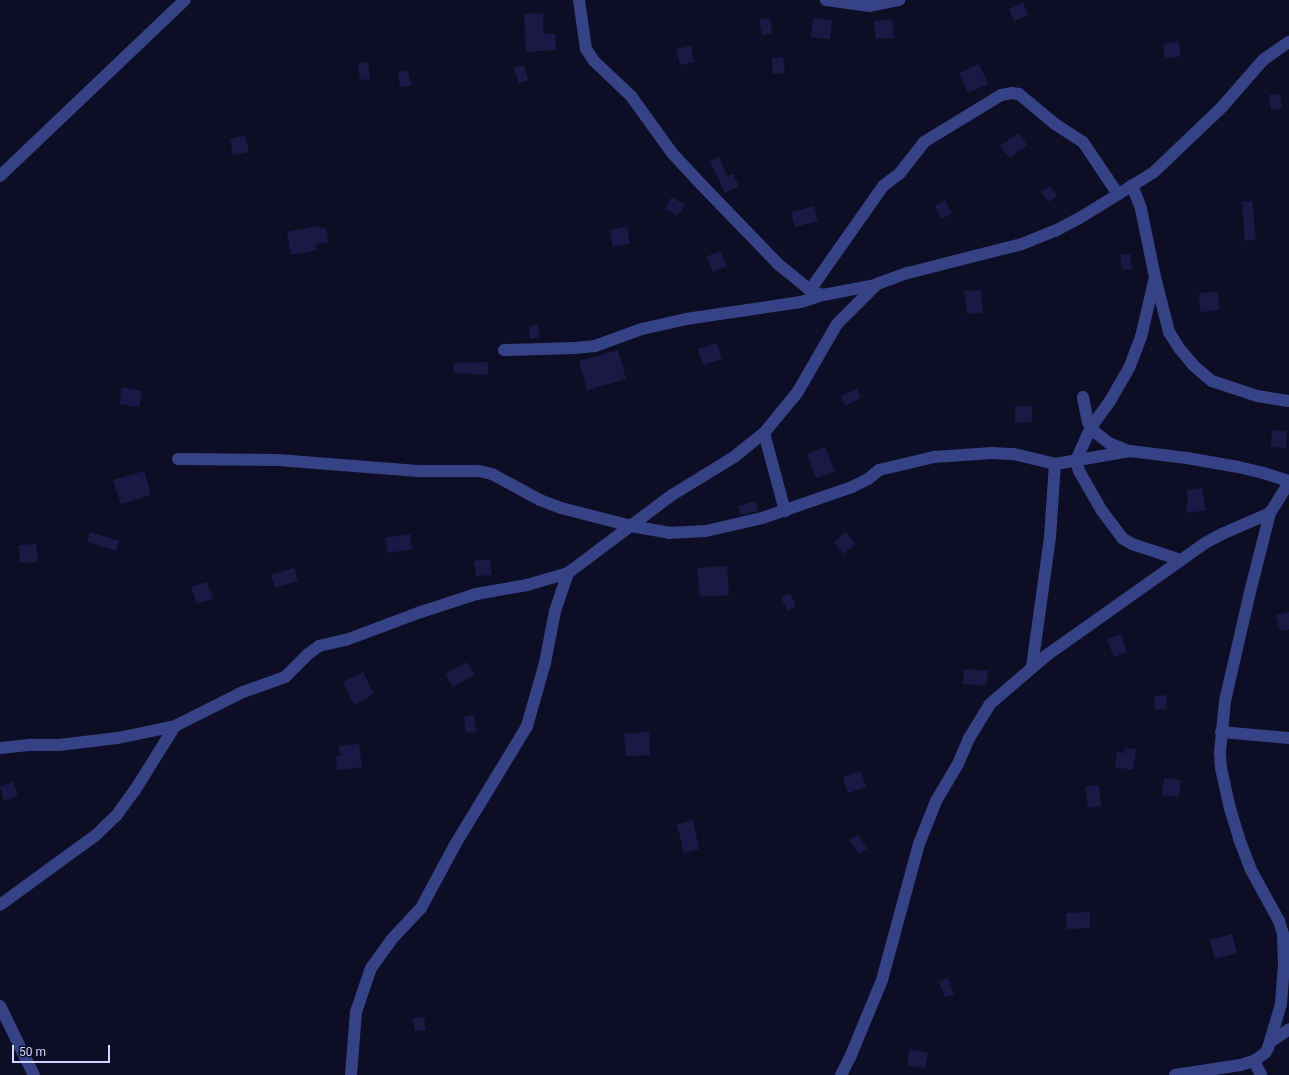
<!DOCTYPE html>
<style>
body{margin:0}
#map{position:relative;width:1289px;height:1075px;overflow:hidden;background:#0d0e25;font-family:Roboto,sans-serif}
div>[style]{position:absolute}
.building>*{inset:0;background:#1a1946}
.minor>*{height:12px;margin:-6px;padding:0 6px;transform-origin:6px;border-radius:6px;background:#364286}
span{translate:-50% -50%;white-space:nowrap;text-align:center;line-height:1.15;-webkit-text-stroke:4px #0d0e25;paint-order:stroke}
.scale{position:absolute;left:12px;top:1045px;width:98px;height:18px;box-sizing:border-box;border:2px solid #d1d4ff;border-top:0;padding-left:5px;font-size:12px;line-height:14px;white-space:nowrap;color:#d1d4ff;-webkit-text-stroke:3px #0d0e25;paint-order:stroke}
</style>
<div id="map">
<div class="building">
<i style="clip-path:polygon(1023px 3px,1028px 15px,1014px 21px,1009px 9px)"></i>
<i style="clip-path:polygon(524px 13px,543px 14px,543px 34px,555px 34px,556px 50px,526px 52px)"></i>
<i style="clip-path:polygon(770px 18px,772px 33px,762px 35px,759px 20px)"></i>
<i style="clip-path:polygon(813px 18px,832px 21px,830px 39px,811px 37px)"></i>
<i style="clip-path:polygon(892px 20px,894px 38px,876px 39px,874px 21px)"></i>
<i style="clip-path:polygon(1178px 41px,1181px 56px,1165px 59px,1163px 44px)"></i>
<i style="clip-path:polygon(691px 46px,694px 62px,680px 65px,676px 49px)"></i>
<i style="clip-path:polygon(783px 57px,785px 73px,773px 74px,772px 58px)"></i>
<i style="clip-path:polygon(368px 62px,370px 79px,360px 80px,358px 63px)"></i>
<i style="clip-path:polygon(979px 64px,988px 84px,968px 93px,959px 73px)"></i>
<i style="clip-path:polygon(524px 65px,528px 80px,519px 83px,514px 68px)"></i>
<i style="clip-path:polygon(408px 71px,411px 86px,400px 87px,398px 72px)"></i>
<i style="clip-path:polygon(1280px 94px,1282px 108px,1271px 110px,1269px 95px)"></i>
<i style="clip-path:polygon(1018px 133px,1027px 145px,1010px 158px,1000px 146px)"></i>
<i style="clip-path:polygon(245px 135px,249px 152px,233px 155px,230px 139px)"></i>
<i style="clip-path:polygon(719px 157px,727px 176px,733px 174px,739px 186px,725px 193px,710px 161px)"></i>
<i style="clip-path:polygon(1050px 186px,1057px 196px,1048px 202px,1041px 192px)"></i>
<i style="clip-path:polygon(672px 197px,685px 205px,677px 216px,665px 208px)"></i>
<i style="clip-path:polygon(945px 200px,952px 213px,942px 219px,935px 206px)"></i>
<i style="clip-path:polygon(1252px 201px,1256px 239px,1245px 241px,1242px 202px)"></i>
<i style="clip-path:polygon(814px 206px,818px 221px,795px 227px,791px 212px)"></i>
<i style="clip-path:polygon(320px 226px,321px 229px,326px 228px,329px 242px,316px 244px,317px 250px,291px 255px,287px 232px)"></i>
<i style="clip-path:polygon(627px 227px,630px 244px,613px 247px,610px 230px)"></i>
<i style="clip-path:polygon(720px 251px,727px 266px,713px 272px,706px 257px)"></i>
<i style="clip-path:polygon(1130px 254px,1132px 269px,1122px 270px,1120px 255px)"></i>
<i style="clip-path:polygon(981px 290px,983px 313px,967px 314px,964px 291px)"></i>
<i style="clip-path:polygon(1218px 292px,1219px 310px,1200px 312px,1199px 293px)"></i>
<i style="clip-path:polygon(538px 325px,540px 338px,530px 339px,529px 326px)"></i>
<i style="clip-path:polygon(717px 343px,722px 359px,703px 365px,698px 349px)"></i>
<i style="clip-path:polygon(618px 350px,626px 379px,587px 390px,579px 361px)"></i>
<i style="clip-path:polygon(488px 362px,488px 375px,454px 373px,454px 363px)"></i>
<i style="clip-path:polygon(122px 387px,142px 391px,139px 407px,119px 404px)"></i>
<i style="clip-path:polygon(857px 389px,861px 398px,845px 406px,841px 396px)"></i>
<i style="clip-path:polygon(1015px 406px,1032px 406px,1032px 422px,1015px 423px)"></i>
<i style="clip-path:polygon(1272px 430px,1287px 431px,1286px 448px,1271px 447px)"></i>
<i style="clip-path:polygon(825px 447px,835px 472px,816px 478px,807px 454px)"></i>
<i style="clip-path:polygon(144px 471px,151px 495px,121px 504px,113px 480px)"></i>
<i style="clip-path:polygon(1202px 488px,1206px 510px,1187px 513px,1186px 503px,1188px 502px,1187px 490px)"></i>
<i style="clip-path:polygon(756px 501px,758px 511px,741px 515px,738px 506px)"></i>
<i style="clip-path:polygon(90px 532px,119px 541px,116px 551px,87px 542px)"></i>
<i style="clip-path:polygon(846px 532px,856px 544px,843px 554px,834px 542px)"></i>
<i style="clip-path:polygon(410px 534px,412px 549px,388px 553px,385px 538px)"></i>
<i style="clip-path:polygon(36px 544px,38px 562px,20px 563px,19px 545px)"></i>
<i style="clip-path:polygon(490px 559px,492px 575px,476px 576px,474px 561px)"></i>
<i style="clip-path:polygon(727px 566px,729px 595px,700px 597px,697px 568px)"></i>
<i style="clip-path:polygon(294px 568px,298px 581px,275px 588px,271px 575px)"></i>
<i style="clip-path:polygon(207px 582px,213px 599px,197px 604px,191px 587px)"></i>
<i style="clip-path:polygon(790px 593px,796px 606px,788px 611px,781px 598px)"></i>
<i style="clip-path:polygon(1289px 612px,1289px 629px,1280px 631px,1276px 615px)"></i>
<i style="clip-path:polygon(1121px 634px,1127px 652px,1114px 657px,1107px 639px)"></i>
<i style="clip-path:polygon(467px 662px,475px 675px,453px 687px,445px 674px)"></i>
<i style="clip-path:polygon(964px 669px,988px 671px,986px 686px,963px 684px)"></i>
<i style="clip-path:polygon(363px 672px,374px 694px,354px 705px,343px 682px)"></i>
<i style="clip-path:polygon(1166px 695px,1167px 709px,1155px 710px,1154px 696px)"></i>
<i style="clip-path:polygon(474px 715px,476px 732px,466px 733px,464px 717px)"></i>
<i style="clip-path:polygon(649px 732px,650px 755px,626px 756px,624px 734px)"></i>
<i style="clip-path:polygon(359px 744px,362px 767px,337px 770px,336px 756px,340px 756px,339px 746px)"></i>
<i style="clip-path:polygon(1125px 748px,1136px 749px,1133px 770px,1115px 767px,1117px 752px,1124px 753px)"></i>
<i style="clip-path:polygon(861px 771px,866px 787px,848px 793px,843px 777px)"></i>
<i style="clip-path:polygon(1164px 778px,1181px 780px,1179px 797px,1162px 795px)"></i>
<i style="clip-path:polygon(13px 782px,18px 796px,4px 801px,0 787px)"></i>
<i style="clip-path:polygon(1099px 785px,1101px 806px,1088px 808px,1085px 787px)"></i>
<i style="clip-path:polygon(693px 820px,699px 849px,684px 853px,677px 824px)"></i>
<i style="clip-path:polygon(857px 835px,868px 848px,860px 854px,849px 841px)"></i>
<i style="clip-path:polygon(1090px 912px,1090px 928px,1067px 929px,1066px 913px)"></i>
<i style="clip-path:polygon(1232px 934px,1237px 953px,1215px 959px,1210px 940px)"></i>
<i style="clip-path:polygon(948px 978px,954px 994px,945px 997px,939px 982px)"></i>
<i style="clip-path:polygon(424px 1017px,426px 1030px,415px 1031px,413px 1018px)"></i>
<i style="clip-path:polygon(910px 1049px,928px 1053px,925px 1069px,907px 1065px)"></i>
</div>
<div class="minor">
<i style="left:579px;top:0;width:49px;rotate:81.9deg"></i>
<i style="left:586px;top:49px;width:14px;rotate:56deg"></i>
<i style="left:594px;top:61px;width:51px;rotate:43.4deg"></i>
<i style="left:631px;top:96px;width:70px;rotate:54.3deg"></i>
<i style="left:672px;top:153px;width:35px;rotate:47deg"></i>
<i style="left:696px;top:179px;width:118px;rotate:46deg"></i>
<i style="left:778px;top:264px;width:41px;rotate:39.1deg"></i>
<i style="left:810px;top:290px;width:14px;rotate:21deg"></i>
<i style="left:823px;top:295px;width:54px;rotate:-10.7deg"></i>
<i style="left:826px;top:0;width:44px;rotate:7.8deg"></i>
<i style="left:870px;top:6px;width:30px;rotate:-12deg"></i>
<i style="left:0;top:176px;width:255px;rotate:-43.6deg"></i>
<i style="left:1132px;top:185px;width:26px;rotate:69deg"></i>
<i style="left:1141px;top:209px;width:69px;rotate:78.4deg"></i>
<i style="left:1155px;top:277px;width:57px;rotate:75.7deg"></i>
<i style="left:1169px;top:332px;width:19px;rotate:58deg"></i>
<i style="left:1179px;top:348px;width:23px;rotate:50deg"></i>
<i style="left:1194px;top:366px;width:23px;rotate:40deg"></i>
<i style="left:1212px;top:381px;width:47px;rotate:18.4deg"></i>
<i style="left:1257px;top:396px;width:32px;rotate:9deg"></i>
<i style="left:1155px;top:277px;width:62px;rotate:103.1deg"></i>
<i style="left:1141px;top:337px;width:33px;rotate:111deg"></i>
<i style="left:1129px;top:368px;width:38px;rotate:120deg"></i>
<i style="left:1110px;top:401px;width:32px;rotate:126deg"></i>
<i style="left:1091px;top:427px;width:37px;rotate:114deg"></i>
<i style="left:1076px;top:461px;width:10px;rotate:73deg"></i>
<i style="left:1079px;top:471px;width:46px;rotate:60.1deg"></i>
<i style="left:1102px;top:511px;width:34px;rotate:53deg"></i>
<i style="left:1122px;top:538px;width:12px;rotate:31deg"></i>
<i style="left:1132px;top:544px;width:52px;rotate:18.1deg"></i>
<i style="left:810px;top:290px;width:127px;rotate:-54.9deg"></i>
<i style="left:883px;top:186px;width:21px;rotate:-37deg"></i>
<i style="left:900px;top:173px;width:39px;rotate:-52deg"></i>
<i style="left:924px;top:142px;width:90px;rotate:-31.4deg"></i>
<i style="left:1001px;top:95px;width:11px;rotate:-10deg"></i>
<i style="left:1012px;top:93px;width:7px;rotate:8deg"></i>
<i style="left:1019px;top:94px;width:47px;rotate:39.8deg"></i>
<i style="left:1055px;top:124px;width:33px;rotate:33deg"></i>
<i style="left:1083px;top:142px;width:63px;rotate:56.1deg"></i>
<i style="left:504px;top:350px;width:71px;rotate:-1.6deg"></i>
<i style="left:575px;top:348px;width:20px;rotate:-6deg"></i>
<i style="left:595px;top:346px;width:50px;rotate:-19.9deg"></i>
<i style="left:642px;top:329px;width:45px;rotate:-12.8deg"></i>
<i style="left:686px;top:319px;width:116px;rotate:-8.4deg"></i>
<i style="left:801px;top:302px;width:23px;rotate:-18deg"></i>
<i style="left:1083px;top:397px;width:25px;rotate:79deg"></i>
<i style="left:1088px;top:422px;width:14px;rotate:54deg"></i>
<i style="left:1096px;top:433px;width:16px;rotate:38deg"></i>
<i style="left:1109px;top:443px;width:22px;rotate:22deg"></i>
<i style="left:764px;top:433px;width:81px;rotate:74.9deg"></i>
<i style="left:178px;top:459px;width:100px;rotate:0.6deg"></i>
<i style="left:278px;top:460px;width:140px;rotate:4.5deg"></i>
<i style="left:418px;top:471px;width:61px"></i>
<i style="left:479px;top:471px;width:13px;rotate:13deg"></i>
<i style="left:492px;top:474px;width:55px;rotate:28.4deg"></i>
<i style="left:540px;top:500px;width:22px;rotate:21deg"></i>
<i style="left:561px;top:508px;width:72px;rotate:14.4deg"></i>
<i style="left:631px;top:526px;width:39px;rotate:10deg"></i>
<i style="left:669px;top:533px;width:37px;rotate:-3deg"></i>
<i style="left:706px;top:531px;width:57px;rotate:-13.1deg"></i>
<i style="left:762px;top:518px;width:95px;rotate:-19deg"></i>
<i style="left:852px;top:487px;width:18px;rotate:-27deg"></i>
<i style="left:868px;top:479px;width:14px;rotate:-39deg"></i>
<i style="left:879px;top:470px;width:57px;rotate:-13.3deg"></i>
<i style="left:934px;top:457px;width:58px;rotate:-3.9deg"></i>
<i style="left:992px;top:453px;width:22px;rotate:3deg"></i>
<i style="left:1014px;top:454px;width:42px;rotate:13.7deg"></i>
<i style="left:1055px;top:464px;width:76px;rotate:-9.8deg"></i>
<i style="left:1130px;top:451px;width:57px;rotate:7deg"></i>
<i style="left:1187px;top:458px;width:52px;rotate:10deg"></i>
<i style="left:1238px;top:467px;width:26px;rotate:13deg"></i>
<i style="left:1263px;top:473px;width:27px;rotate:17deg"></i>
<i style="left:1032px;top:667px;width:131px;rotate:-82.1deg"></i>
<i style="left:1050px;top:537px;width:73px;rotate:-86.1deg"></i>
<i style="left:1221px;top:732px;width:68px;rotate:5deg"></i>
<i style="left:0;top:748px;width:31px;rotate:-6deg"></i>
<i style="left:31px;top:745px;width:28px"></i>
<i style="left:59px;top:745px;width:59px;rotate:-6.8deg"></i>
<i style="left:118px;top:738px;width:58px;rotate:-11.9deg"></i>
<i style="left:175px;top:726px;width:76px;rotate:-26.6deg"></i>
<i style="left:243px;top:692px;width:45px;rotate:-19.7deg"></i>
<i style="left:285px;top:677px;width:33px;rotate:-45deg"></i>
<i style="left:308px;top:654px;width:14px;rotate:-36deg"></i>
<i style="left:319px;top:646px;width:28px;rotate:-13deg"></i>
<i style="left:346px;top:640px;width:80px;rotate:-20.5deg"></i>
<i style="left:421px;top:612px;width:58px;rotate:-18.1deg"></i>
<i style="left:476px;top:594px;width:52px;rotate:-10deg"></i>
<i style="left:527px;top:585px;width:43px;rotate:-16.3deg"></i>
<i style="left:0;top:905px;width:119px;rotate:-36.1deg"></i>
<i style="left:96px;top:835px;width:28px;rotate:-44deg"></i>
<i style="left:116px;top:816px;width:32px;rotate:-54deg"></i>
<i style="left:135px;top:790px;width:75px;rotate:-58deg"></i>
<i style="left:0;top:1006px;width:77px;rotate:63.8deg"></i>
<i style="left:1270px;top:1042px;width:23px;rotate:-34deg"></i>
<i style="left:1254px;top:1061px;width:16px;rotate:63deg"></i>
<i style="left:351px;top:1075px;width:63px;rotate:-85.5deg"></i>
<i style="left:356px;top:1012px;width:46px;rotate:-71.2deg"></i>
<i style="left:371px;top:968px;width:34px;rotate:-54deg"></i>
<i style="left:391px;top:940px;width:44px;rotate:-46.8deg"></i>
<i style="left:421px;top:908px;width:74px;rotate:-61.7deg"></i>
<i style="left:456px;top:843px;width:137px;rotate:-58.7deg"></i>
<i style="left:527px;top:726px;width:66px;rotate:-74.1deg"></i>
<i style="left:545px;top:663px;width:53px;rotate:-79.1deg"></i>
<i style="left:555px;top:611px;width:40px;rotate:-71.1deg"></i>
<i style="left:568px;top:573px;width:130px;rotate:-36.9deg"></i>
<i style="left:672px;top:495px;width:73px;rotate:-31.5deg"></i>
<i style="left:734px;top:457px;width:38px;rotate:-39deg"></i>
<i style="left:764px;top:433px;width:52px;rotate:-50.5deg"></i>
<i style="left:797px;top:393px;width:80px;rotate:-59.9deg"></i>
<i style="left:837px;top:324px;width:57px;rotate:-45deg"></i>
<i style="left:877px;top:284px;width:33px;rotate:-20deg"></i>
<i style="left:908px;top:273px;width:118px;rotate:-14.3deg"></i>
<i style="left:1022px;top:244px;width:35px;rotate:-22deg"></i>
<i style="left:1055px;top:231px;width:26px;rotate:-28deg"></i>
<i style="left:1078px;top:219px;width:89px;rotate:-31.7deg"></i>
<i style="left:1154px;top:172px;width:95px;rotate:-43.7deg"></i>
<i style="left:1223px;top:106px;width:61px;rotate:-49deg"></i>
<i style="left:1263px;top:60px;width:32px;rotate:-35deg"></i>
<i style="left:841px;top:1075px;width:22px;rotate:-63deg"></i>
<i style="left:851px;top:1055px;width:81px;rotate:-67.5deg"></i>
<i style="left:882px;top:980px;width:141px;rotate:-74.8deg"></i>
<i style="left:919px;top:844px;width:46px;rotate:-68.4deg"></i>
<i style="left:936px;top:801px;width:43px;rotate:-59.3deg"></i>
<i style="left:958px;top:764px;width:26px;rotate:-67deg"></i>
<i style="left:968px;top:740px;width:42px;rotate:-58.6deg"></i>
<i style="left:990px;top:704px;width:75px;rotate:-40.7deg"></i>
<i style="left:1047px;top:655px;width:194px;rotate:-35.3deg"></i>
<i style="left:1205px;top:543px;width:19px;rotate:-28deg"></i>
<i style="left:1222px;top:534px;width:52px;rotate:-23.6deg"></i>
<i style="left:1175px;top:1075px;width:66px;rotate:-8.7deg"></i>
<i style="left:1240px;top:1065px;width:15px;rotate:-16deg"></i>
<i style="left:1254px;top:1061px;width:14px;rotate:-36deg"></i>
<i style="left:1265px;top:1053px;width:6px;rotate:-59deg"></i>
<i style="left:1268px;top:1048px;width:46px;rotate:-73.5deg"></i>
<i style="left:1281px;top:1004px;width:40px;rotate:-85.7deg"></i>
<i style="left:1284px;top:964px;width:30px;rotate:-92deg"></i>
<i style="left:1283px;top:934px;width:14px;rotate:-107deg"></i>
<i style="left:1279px;top:921px;width:58px;rotate:-118.8deg"></i>
<i style="left:1251px;top:870px;width:34px;rotate:-111deg"></i>
<i style="left:1239px;top:838px;width:30px;rotate:-107deg"></i>
<i style="left:1230px;top:809px;width:42px;rotate:-102.4deg"></i>
<i style="left:1221px;top:768px;width:16px;rotate:-94deg"></i>
<i style="left:1220px;top:752px;width:51px;rotate:-84.4deg"></i>
<i style="left:1225px;top:701px;width:108px;rotate:-77.1deg"></i>
<i style="left:1249px;top:596px;width:86px;rotate:-75.8deg"></i>
<i style="left:1270px;top:513px;width:36px;rotate:-58deg"></i>
</div>
<div class="scale">50 m</div>
</div>
